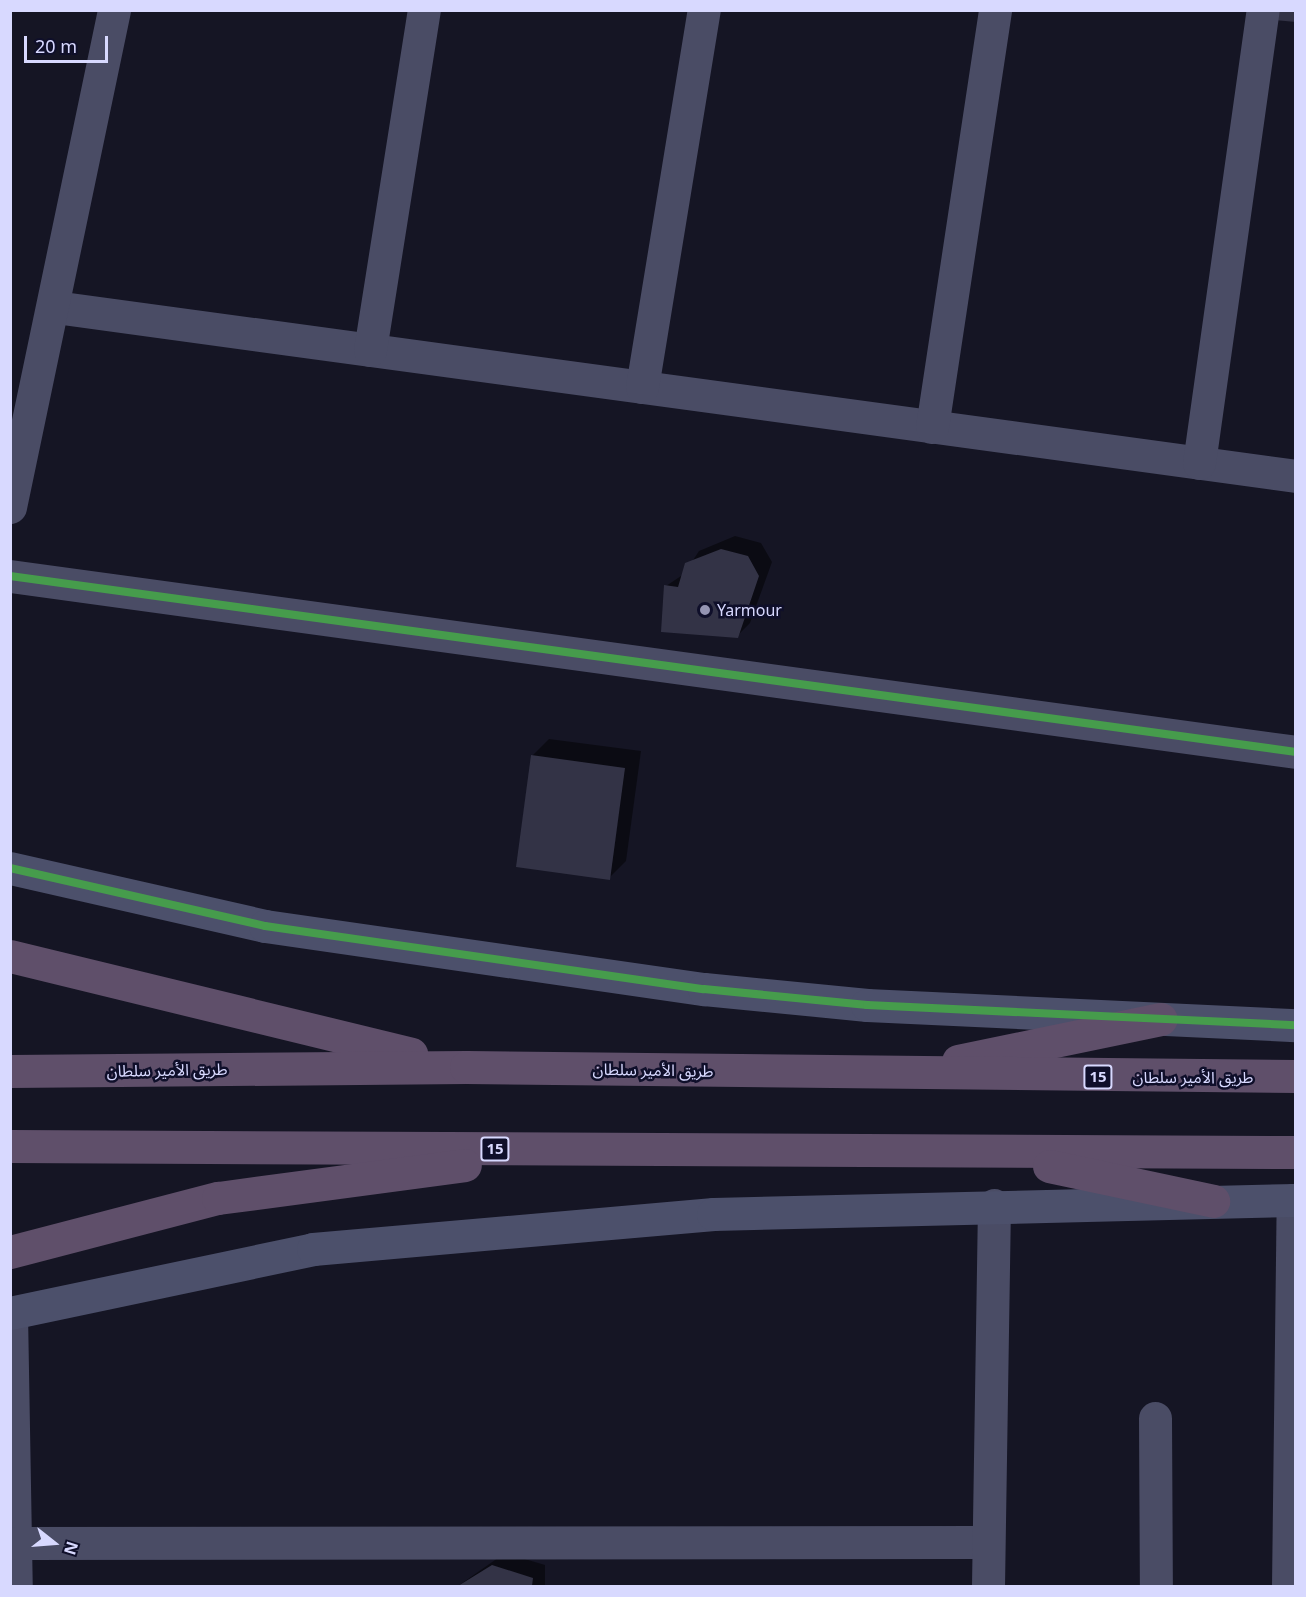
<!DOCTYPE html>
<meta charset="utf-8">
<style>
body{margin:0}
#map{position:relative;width:1306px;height:1597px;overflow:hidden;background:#151524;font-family:"Noto Sans","Noto Sans Arabic",sans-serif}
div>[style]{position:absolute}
.shadow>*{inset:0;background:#0007}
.building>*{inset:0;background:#333346}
.street>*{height:33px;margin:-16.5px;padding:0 16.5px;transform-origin:16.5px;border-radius:16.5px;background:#4a4c65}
.secondary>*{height:33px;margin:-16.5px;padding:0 16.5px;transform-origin:16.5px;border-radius:16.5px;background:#4c506b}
.highway>*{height:33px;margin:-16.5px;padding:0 16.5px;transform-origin:16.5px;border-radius:16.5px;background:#5f4f6a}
.cycleway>*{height:8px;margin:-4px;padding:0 4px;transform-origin:4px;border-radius:4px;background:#469c4c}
.dots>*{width:16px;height:16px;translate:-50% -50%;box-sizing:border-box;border:3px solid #0f0f2a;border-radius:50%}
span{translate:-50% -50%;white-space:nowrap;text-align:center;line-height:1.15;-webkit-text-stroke:5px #0f0f2a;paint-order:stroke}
.shield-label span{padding:2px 4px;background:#0f0f2a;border:2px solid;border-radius:4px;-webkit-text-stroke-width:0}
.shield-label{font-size:15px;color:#d8d9ff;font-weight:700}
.poi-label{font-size:16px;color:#d8d9ff}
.left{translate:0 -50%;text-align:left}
.street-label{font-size:16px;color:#d8d9ff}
.frame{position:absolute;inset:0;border:12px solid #d8d9ff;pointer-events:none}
.north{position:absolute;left:24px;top:1513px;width:60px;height:60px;-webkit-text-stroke:4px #0f0f2a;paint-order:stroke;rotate:107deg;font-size:16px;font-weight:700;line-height:24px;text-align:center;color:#d8d9ff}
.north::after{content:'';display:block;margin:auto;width:21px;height:27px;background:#d8d9ff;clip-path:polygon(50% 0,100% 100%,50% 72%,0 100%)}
.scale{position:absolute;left:24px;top:36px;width:84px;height:27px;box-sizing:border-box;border:3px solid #d8d9ff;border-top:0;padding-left:8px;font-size:18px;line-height:21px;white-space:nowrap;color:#d8d9ff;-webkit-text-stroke:4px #0f0f2a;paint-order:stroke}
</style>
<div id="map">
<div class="shadow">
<i style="clip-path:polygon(735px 536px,761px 543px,772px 562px,750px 623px,737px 636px,666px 586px,684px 574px,699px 551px)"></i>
<i style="clip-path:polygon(549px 739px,641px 751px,626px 861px,609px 878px,532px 756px)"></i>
<i style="clip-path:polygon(505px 1553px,545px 1565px,545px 1586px,458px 1586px)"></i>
</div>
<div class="building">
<i style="clip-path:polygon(1276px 10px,1296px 10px,1296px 22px,1274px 20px)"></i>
<i style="clip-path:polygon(721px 549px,748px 556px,759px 576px,738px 638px,661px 632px,664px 585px,678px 587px,685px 563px)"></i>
<i style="clip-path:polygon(531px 755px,625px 768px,610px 880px,516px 867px)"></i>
<i style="clip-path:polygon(492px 1565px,533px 1578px,532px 1586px,458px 1586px)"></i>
</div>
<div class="street">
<i style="left:55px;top:307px;width:1252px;rotate:7.75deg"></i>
<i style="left:370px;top:350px;width:344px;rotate:-81deg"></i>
<i style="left:642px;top:387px;width:382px;rotate:-80.7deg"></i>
<i style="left:932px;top:427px;width:422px;rotate:-81.4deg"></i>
<i style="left:1199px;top:463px;width:457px;rotate:-82deg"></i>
<i style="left:10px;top:507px;width:508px;rotate:-78.18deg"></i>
<i style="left:10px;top:576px;width:1298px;rotate:7.79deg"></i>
<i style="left:11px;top:1313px;width:273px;rotate:89deg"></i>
<i style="left:1155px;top:1418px;width:168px;rotate:89.7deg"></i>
<i style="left:15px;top:1543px;width:973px;rotate:-0.06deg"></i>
<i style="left:988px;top:1586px;width:381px;rotate:-89.1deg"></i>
<i style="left:1288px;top:1586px;width:386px;rotate:-89.3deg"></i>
</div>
<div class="secondary">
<i style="left:10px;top:868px;width:262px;rotate:12.8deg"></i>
<i style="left:265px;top:926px;width:443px;rotate:8.2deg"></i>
<i style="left:704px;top:989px;width:164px;rotate:5.6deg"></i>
<i style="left:867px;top:1005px;width:429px;rotate:2.7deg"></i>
<i style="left:10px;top:1313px;width:310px;rotate:-11.9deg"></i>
<i style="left:313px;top:1249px;width:402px;rotate:-5deg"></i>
<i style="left:713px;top:1214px;width:583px;rotate:-1.38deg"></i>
</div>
<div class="highway">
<i style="left:10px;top:956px;width:413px;rotate:13.7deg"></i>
<i style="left:958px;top:1061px;width:207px;rotate:-11.7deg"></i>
<i style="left:10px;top:1071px;width:456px;rotate:-0.5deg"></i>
<i style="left:466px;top:1067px;width:830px;rotate:0.62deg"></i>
<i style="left:10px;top:1146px;width:1286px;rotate:0.27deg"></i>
<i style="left:1049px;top:1166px;width:168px;rotate:12deg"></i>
<i style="left:10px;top:1252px;width:215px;rotate:-14.6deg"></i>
<i style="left:218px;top:1198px;width:249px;rotate:-7.6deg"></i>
</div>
<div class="cycleway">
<i style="left:10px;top:576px;width:1298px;rotate:7.79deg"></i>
<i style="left:10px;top:868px;width:262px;rotate:12.8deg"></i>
<i style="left:265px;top:926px;width:443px;rotate:8.2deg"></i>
<i style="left:704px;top:989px;width:164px;rotate:5.6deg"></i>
<i style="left:867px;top:1005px;width:429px;rotate:2.7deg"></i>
</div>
<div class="dots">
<i style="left:705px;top:610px;background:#9494b2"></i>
</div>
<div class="shield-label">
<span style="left:1098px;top:1077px">15</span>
<span style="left:495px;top:1149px">15</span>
</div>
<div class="poi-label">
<span class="left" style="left:717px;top:610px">Yarmour</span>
</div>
<div class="street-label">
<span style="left:167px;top:1070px;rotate:-1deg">طريق الأمير سلطان</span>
<span style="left:653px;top:1070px;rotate:1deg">طريق الأمير سلطان</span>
<span style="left:1193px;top:1077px">طريق الأمير سلطان</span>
</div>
<div class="frame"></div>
<div class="north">N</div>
<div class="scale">20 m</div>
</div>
